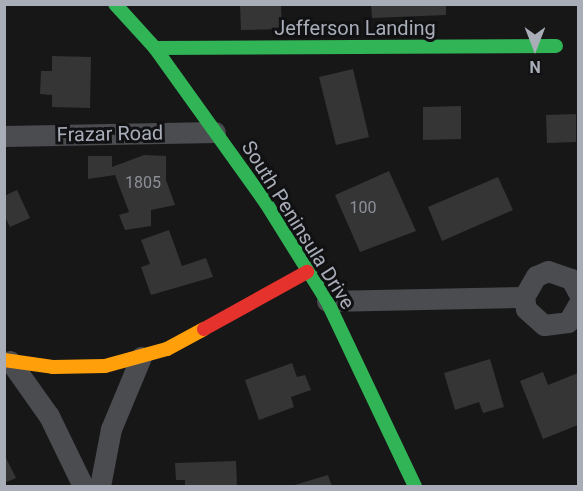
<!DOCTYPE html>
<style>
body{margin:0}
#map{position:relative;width:583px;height:491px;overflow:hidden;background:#171717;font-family:Roboto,sans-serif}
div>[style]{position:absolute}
.building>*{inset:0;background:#353536}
.street>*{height:21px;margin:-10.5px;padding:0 10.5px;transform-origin:10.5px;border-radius:10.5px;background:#4b4c50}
.fast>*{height:14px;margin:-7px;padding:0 7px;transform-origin:7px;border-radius:7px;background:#30b455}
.slow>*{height:14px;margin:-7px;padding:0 7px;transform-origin:7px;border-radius:7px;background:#ff9f0a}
.jam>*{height:14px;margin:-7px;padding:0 7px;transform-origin:7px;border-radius:7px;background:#e5322d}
span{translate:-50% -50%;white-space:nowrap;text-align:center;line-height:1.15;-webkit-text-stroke:6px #111113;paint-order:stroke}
.number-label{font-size:16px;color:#8b8f98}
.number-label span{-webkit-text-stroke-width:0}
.street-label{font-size:20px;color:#a8adb8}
.frame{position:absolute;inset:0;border:6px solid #a8adb8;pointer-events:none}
.north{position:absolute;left:505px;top:18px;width:60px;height:60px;-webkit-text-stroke:4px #111113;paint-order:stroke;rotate:180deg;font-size:16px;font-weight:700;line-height:24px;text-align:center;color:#a8adb8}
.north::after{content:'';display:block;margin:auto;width:21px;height:27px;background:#a8adb8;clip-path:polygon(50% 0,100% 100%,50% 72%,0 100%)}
</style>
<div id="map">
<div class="building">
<i style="clip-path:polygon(371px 4px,446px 4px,446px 15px,372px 18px)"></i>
<i style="clip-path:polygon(240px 5px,281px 5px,282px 29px,241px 30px)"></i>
<i style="clip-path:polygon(52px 56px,91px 57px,90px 108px,52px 107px,52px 95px,40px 94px,41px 71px,52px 71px)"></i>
<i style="clip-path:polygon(353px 69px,369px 137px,336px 145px,319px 77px)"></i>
<i style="clip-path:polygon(461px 106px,461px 139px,423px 140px,423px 107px)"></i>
<i style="clip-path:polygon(576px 114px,576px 142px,547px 143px,546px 115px)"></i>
<i style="clip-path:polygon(144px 155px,166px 156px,166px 180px,175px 205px,151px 210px,151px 226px,125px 230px,119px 215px,129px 212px,115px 175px,88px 179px,88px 156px,112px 156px,112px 167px)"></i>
<i style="clip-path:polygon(389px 171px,416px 231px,360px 252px,335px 195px)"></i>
<i style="clip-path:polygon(498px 177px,513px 210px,442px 241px,428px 207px)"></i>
<i style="clip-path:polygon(17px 190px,30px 218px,10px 227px,4px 215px,4px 196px)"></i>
<i style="clip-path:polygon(169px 230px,182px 266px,206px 258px,213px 277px,151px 295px,141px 267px,150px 264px,141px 240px)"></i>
<i style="clip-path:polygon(490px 359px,504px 407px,483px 413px,479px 402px,455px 410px,444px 373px)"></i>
<i style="clip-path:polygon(292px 363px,297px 377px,305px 375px,311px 390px,291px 397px,294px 407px,259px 420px,245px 380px)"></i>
<i style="clip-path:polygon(543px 372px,548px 385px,578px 373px,578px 425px,543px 439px,520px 381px)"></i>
<i style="clip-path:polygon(4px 454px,16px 478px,4px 483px)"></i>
<i style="clip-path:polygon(236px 461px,237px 486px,185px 486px,185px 480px,176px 480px,175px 463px)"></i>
<i style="clip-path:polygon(328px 475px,332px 486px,291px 486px)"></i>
</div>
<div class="street">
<i style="left:4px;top:136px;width:211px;rotate:-1.1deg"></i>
<i style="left:578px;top:292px;width:15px;rotate:-118deg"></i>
<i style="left:571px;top:279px;width:24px;rotate:-161deg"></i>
<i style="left:548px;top:271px;width:13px;rotate:157deg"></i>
<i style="left:536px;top:276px;width:24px;rotate:120deg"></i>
<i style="left:524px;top:297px;width:12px;rotate:81deg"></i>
<i style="left:526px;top:309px;width:24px;rotate:42deg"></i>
<i style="left:544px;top:325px;width:24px;rotate:-7deg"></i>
<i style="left:568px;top:322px;width:20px;rotate:-60deg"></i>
<i style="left:327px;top:301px;width:197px;rotate:-1.2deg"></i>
<i style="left:10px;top:361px;width:67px;rotate:54.7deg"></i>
<i style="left:49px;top:416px;width:78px;rotate:64.1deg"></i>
<i style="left:100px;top:486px;width:58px;rotate:-79.1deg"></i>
<i style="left:111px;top:429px;width:78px;rotate:-67.4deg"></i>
</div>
<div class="fast">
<i style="left:115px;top:4px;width:59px;rotate:47.7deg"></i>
<i style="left:155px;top:48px;width:191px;rotate:54.4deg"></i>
<i style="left:266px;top:203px;width:115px;rotate:58.1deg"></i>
<i style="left:327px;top:301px;width:205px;rotate:64.6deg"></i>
<i style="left:155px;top:48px;width:401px;rotate:-0.3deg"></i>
</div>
<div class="slow">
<i style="left:4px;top:360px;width:49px;rotate:8.1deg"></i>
<i style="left:53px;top:367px;width:52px;rotate:-1.1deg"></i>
<i style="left:105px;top:366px;width:64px;rotate:-15.3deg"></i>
<i style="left:167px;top:349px;width:42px;rotate:-28.4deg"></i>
</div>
<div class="jam">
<i style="left:204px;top:329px;width:118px;rotate:-29deg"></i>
</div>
<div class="number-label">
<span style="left:143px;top:183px">1805</span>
<span style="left:363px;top:208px">100</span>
</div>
<div class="street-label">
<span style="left:355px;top:28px">Jefferson Landing</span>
<span style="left:110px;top:134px;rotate:-1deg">Frazar Road</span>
<span style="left:298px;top:225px;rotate:58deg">South Peninsula Drive</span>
</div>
<div class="frame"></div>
<div class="north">N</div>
</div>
